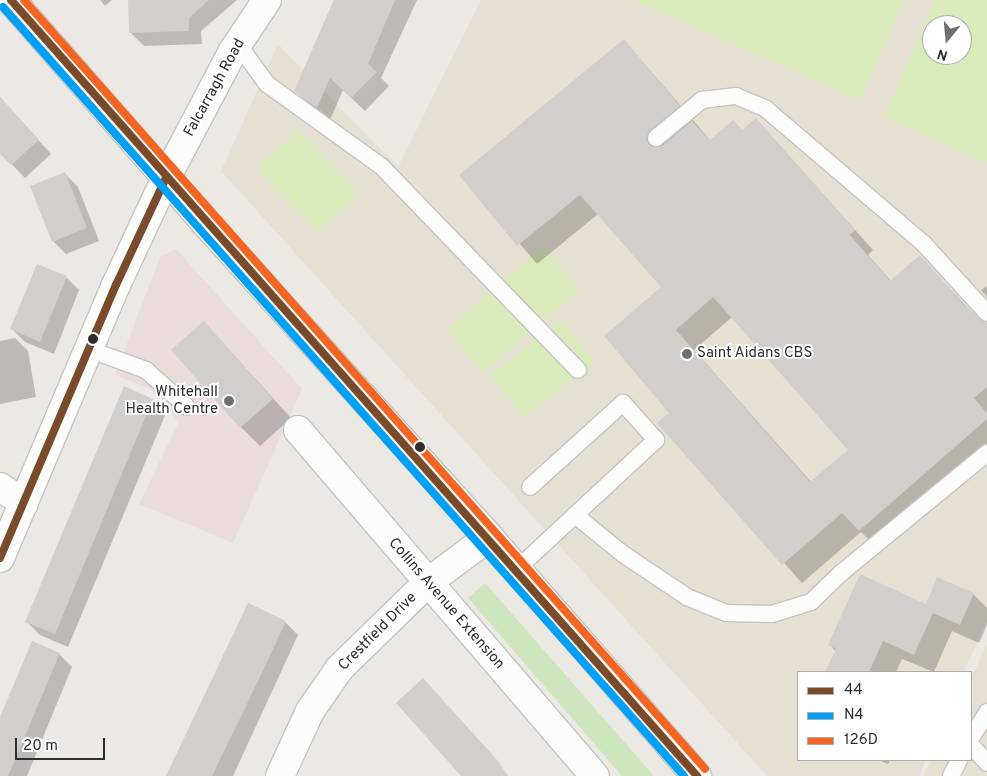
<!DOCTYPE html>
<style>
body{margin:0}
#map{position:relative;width:987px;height:776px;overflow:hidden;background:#ece8e4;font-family:Overpass,sans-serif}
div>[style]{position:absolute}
.education>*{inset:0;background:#e6e0d3}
.medical>*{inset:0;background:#e9dcdb}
.green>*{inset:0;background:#cee6be}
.pitch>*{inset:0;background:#d9eabb}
.shadow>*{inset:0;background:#0003}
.building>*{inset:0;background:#d1cecb}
.roads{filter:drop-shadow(1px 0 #c5c4c5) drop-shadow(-1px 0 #c5c4c5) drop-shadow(0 1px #c5c4c5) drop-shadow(0 -1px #c5c4c5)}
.lane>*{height:16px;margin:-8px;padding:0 8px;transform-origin:8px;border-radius:8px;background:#fcfcfb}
.street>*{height:28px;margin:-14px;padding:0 14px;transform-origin:14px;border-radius:14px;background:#fcfcfb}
.secondary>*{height:28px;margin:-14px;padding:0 14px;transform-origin:14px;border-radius:14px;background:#fcfcfb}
.bus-1>*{height:8px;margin:-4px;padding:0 4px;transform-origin:4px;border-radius:4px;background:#7a4b2a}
.bus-2>*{height:8px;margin:-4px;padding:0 4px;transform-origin:4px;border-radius:4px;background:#02a0f5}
.bus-3>*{height:8px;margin:-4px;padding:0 4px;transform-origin:4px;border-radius:4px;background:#f26522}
.dots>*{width:14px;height:14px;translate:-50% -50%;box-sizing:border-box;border:2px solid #fff;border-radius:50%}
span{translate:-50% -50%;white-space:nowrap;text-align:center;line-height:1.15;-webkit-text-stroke:4px #fff;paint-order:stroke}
.street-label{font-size:15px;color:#2e2e2e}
.poi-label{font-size:15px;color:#2e2e2e}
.left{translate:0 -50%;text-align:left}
.right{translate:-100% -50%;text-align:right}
.legend{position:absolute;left:797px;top:671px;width:175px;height:90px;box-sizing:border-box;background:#fff;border:1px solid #ababab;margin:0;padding:6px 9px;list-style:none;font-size:15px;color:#2e2e2e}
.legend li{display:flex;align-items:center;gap:10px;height:25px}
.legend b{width:25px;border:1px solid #ababab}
.north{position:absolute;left:922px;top:15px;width:50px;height:50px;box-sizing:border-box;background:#fff;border:1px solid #ababab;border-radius:50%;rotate:197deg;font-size:14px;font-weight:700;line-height:20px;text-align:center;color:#2e2e2e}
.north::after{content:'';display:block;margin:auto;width:18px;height:22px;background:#706f6e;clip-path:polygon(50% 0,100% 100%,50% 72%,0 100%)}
.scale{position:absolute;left:15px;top:738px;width:90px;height:22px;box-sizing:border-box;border:2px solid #2e2e2e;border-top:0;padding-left:6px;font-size:15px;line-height:18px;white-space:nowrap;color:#2e2e2e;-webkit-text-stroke:4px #fff;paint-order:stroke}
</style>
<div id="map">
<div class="education">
<i style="clip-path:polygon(evenodd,481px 0,987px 0,987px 621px,964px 672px,798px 672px,798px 760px,926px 760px,919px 776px,767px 776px,221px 171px,278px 44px,398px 167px,481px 0,932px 25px,962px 25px,962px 55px,932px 55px,932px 25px)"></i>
<i style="clip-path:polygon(987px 644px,987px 776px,923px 776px,931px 760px,971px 760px,971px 678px)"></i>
</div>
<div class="medical">
<i style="clip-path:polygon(176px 249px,302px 389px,233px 543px,139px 504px,179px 422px,151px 389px,115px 375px,160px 257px)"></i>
</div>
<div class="green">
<i style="clip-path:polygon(485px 583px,654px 776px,622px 776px,468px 598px)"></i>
</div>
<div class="pitch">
<i style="clip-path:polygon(633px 0,905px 0,860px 100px)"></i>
<i style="clip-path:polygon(evenodd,935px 0,987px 0,987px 163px,884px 117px,935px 0,932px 25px,962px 25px,962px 55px,932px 55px,932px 25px)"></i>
<i style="clip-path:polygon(299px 130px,359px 194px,318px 232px,256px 168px)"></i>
<i style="clip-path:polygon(544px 247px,580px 290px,483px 372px,447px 329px)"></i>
<i style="clip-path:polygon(561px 319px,594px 362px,523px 418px,490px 375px)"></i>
</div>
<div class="shadow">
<i style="clip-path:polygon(100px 0,112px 0,105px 6px)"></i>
<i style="clip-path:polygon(129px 0,237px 0,201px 31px,202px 44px,144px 46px,131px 33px)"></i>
<i style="clip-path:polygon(334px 0,417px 0,381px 78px,389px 86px,365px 111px,343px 90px,330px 120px,295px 91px)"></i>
<i style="clip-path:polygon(evenodd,624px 40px,711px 141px,733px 121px,743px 131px,756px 119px,873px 250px,868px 255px,891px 281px,920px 257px,981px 322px,987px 324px,987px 454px,879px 550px,861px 532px,802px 583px,659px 423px,670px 413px,663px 288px,598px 214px,537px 264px,461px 175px,624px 40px,732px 317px,849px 450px,812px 483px,694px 350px,732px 317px)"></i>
<i style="clip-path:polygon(0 97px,51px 154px,25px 178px,0 152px)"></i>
<i style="clip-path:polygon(65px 174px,78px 187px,99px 241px,66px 254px,53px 241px)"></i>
<i style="clip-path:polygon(66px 277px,79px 290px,54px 354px,25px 342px,12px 329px)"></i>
<i style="clip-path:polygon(987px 286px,987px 297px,981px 290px)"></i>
<i style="clip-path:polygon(204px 322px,291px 418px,260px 446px,241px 427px)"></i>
<i style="clip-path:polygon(15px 338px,28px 351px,36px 397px,0 404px,0 341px)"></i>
<i style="clip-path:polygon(153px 400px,166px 413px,68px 647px,40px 635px,27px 622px)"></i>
<i style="clip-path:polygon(973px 594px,987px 608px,987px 625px,979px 643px,952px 631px,934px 672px,902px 659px,896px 672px,827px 672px,836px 652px,830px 645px,927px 606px)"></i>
<i style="clip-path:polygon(285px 622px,298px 635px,233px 776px,168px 776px)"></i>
<i style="clip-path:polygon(59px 654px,72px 667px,27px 776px,0 776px,0 720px)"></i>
<i style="clip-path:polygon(878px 760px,890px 760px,888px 764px)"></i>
</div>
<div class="building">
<i style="clip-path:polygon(128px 0,209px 0,189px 18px,189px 31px,129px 33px)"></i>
<i style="clip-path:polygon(334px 0,395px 0,368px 64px,377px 72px,351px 98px,330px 78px,317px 108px,294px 91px)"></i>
<i style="clip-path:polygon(evenodd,624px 39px,680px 106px,649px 131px,646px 139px,649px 145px,662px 146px,692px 121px,710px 140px,733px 120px,742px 130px,756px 118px,855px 230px,850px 235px,890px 281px,920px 255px,963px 304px,987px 323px,987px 387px,974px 398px,987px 413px,987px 419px,859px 531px,842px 513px,782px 565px,657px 423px,669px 413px,604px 336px,661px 287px,580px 195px,517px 246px,459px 175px,624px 39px,713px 297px,848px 450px,810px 482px,676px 330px,713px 297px)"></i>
<i style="clip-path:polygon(0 97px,39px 140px,11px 165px,0 154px)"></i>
<i style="clip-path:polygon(65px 172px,87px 228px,52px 242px,30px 186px)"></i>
<i style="clip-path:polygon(37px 264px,67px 276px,40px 342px,10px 329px)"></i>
<i style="clip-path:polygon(204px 321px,273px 399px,240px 428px,171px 350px)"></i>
<i style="clip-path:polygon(124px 386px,153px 399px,55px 634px,25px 622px)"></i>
<i style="clip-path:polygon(860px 574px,926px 604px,937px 577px,974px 593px,960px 625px,933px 613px,914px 655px,883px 641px,869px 672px,825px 672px,836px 649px,828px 645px)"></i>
<i style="clip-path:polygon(248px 603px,286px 621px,260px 677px,212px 776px,166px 776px)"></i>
<i style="clip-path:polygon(32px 641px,60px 653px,8px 776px,0 776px,0 717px)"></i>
<i style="clip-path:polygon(423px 678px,498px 761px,508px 776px,461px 776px,396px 703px)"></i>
</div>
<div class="roads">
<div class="lane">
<i style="left:238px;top:44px;width:49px;rotate:54.1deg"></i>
<i style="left:267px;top:84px;width:142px;rotate:35.8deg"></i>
<i style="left:382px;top:167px;width:282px;rotate:46deg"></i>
<i style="left:656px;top:138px;width:60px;rotate:-39.6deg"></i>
<i style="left:702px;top:100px;width:34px;rotate:-7deg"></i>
<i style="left:736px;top:96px;width:33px;rotate:23deg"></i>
<i style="left:766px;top:109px;width:208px;rotate:40.5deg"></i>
<i style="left:924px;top:244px;width:93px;rotate:47.6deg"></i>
<i style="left:88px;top:349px;width:62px;rotate:19.9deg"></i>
<i style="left:146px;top:370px;width:55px;rotate:42.1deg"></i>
<i style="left:575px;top:515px;width:62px;rotate:39.1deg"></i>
<i style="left:623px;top:554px;width:77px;rotate:33.9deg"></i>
<i style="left:687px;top:597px;width:42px;rotate:22.3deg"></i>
<i style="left:726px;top:613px;width:46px;rotate:1.2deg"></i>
<i style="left:772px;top:614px;width:41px;rotate:-17.1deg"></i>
<i style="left:811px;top:602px;width:42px;rotate:-44deg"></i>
<i style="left:841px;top:573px;width:189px;rotate:-39.4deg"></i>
<i style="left:517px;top:569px;width:190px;rotate:-42.9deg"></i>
<i style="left:656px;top:440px;width:50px;rotate:-131.7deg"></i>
<i style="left:623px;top:403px;width:125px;rotate:137.9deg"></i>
<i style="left:971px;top:738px;width:31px;rotate:-58deg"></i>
<i style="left:971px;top:745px;width:24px;rotate:48deg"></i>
<i style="left:951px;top:776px;width:18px;rotate:-63deg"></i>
</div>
<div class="street">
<i style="left:298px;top:430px;width:456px;rotate:49.4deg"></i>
<i style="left:0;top:487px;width:29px;rotate:34deg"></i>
<i style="left:0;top:558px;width:297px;rotate:-67deg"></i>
<i style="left:116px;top:285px;width:118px;rotate:-65deg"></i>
<i style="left:166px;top:178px;width:144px;rotate:-62.2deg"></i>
<i style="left:233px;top:51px;width:61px;rotate:-56.3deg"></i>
<i style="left:280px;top:776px;width:72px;rotate:-65.2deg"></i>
<i style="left:310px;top:711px;width:52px;rotate:-55.1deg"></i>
<i style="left:340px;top:668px;width:122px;rotate:-44.3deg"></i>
<i style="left:427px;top:583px;width:77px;rotate:-36.6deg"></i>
</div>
<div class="secondary">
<i style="left:11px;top:0;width:289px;rotate:48.9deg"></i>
<i style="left:201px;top:218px;width:430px;rotate:47.9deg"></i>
<i style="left:489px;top:537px;width:317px;rotate:49deg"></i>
</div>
</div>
<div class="bus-1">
<i style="left:11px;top:0;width:1036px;rotate:48.52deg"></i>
<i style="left:0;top:558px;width:297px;rotate:-67deg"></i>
<i style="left:116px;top:285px;width:118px;rotate:-65deg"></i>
</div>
<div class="bus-2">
<i style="left:3px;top:7px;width:1027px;rotate:48.47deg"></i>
</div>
<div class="bus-3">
<i style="left:24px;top:0;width:1027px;rotate:48.47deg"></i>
</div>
<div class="dots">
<i style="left:93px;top:339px;background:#2e2e2e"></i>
<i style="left:687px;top:354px;background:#706f6e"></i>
<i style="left:229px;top:401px;background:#706f6e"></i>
<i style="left:420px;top:447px;background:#2e2e2e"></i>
</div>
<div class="street-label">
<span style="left:215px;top:88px;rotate:-61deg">Falcarragh Road</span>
<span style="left:446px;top:604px;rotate:49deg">Collins Avenue Extension</span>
<span style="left:378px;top:632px;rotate:-45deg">Crestfield Drive</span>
</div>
<div class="poi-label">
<span class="left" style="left:697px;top:354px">Saint Aidans CBS</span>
<span class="right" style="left:218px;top:401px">Whitehall<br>Health Centre</span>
</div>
<ul class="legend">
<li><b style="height:6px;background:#7a4b2a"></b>44</li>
<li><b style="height:6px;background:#02a0f5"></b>N4</li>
<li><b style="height:6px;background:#f26522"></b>126D</li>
</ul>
<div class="north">N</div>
<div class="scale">20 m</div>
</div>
